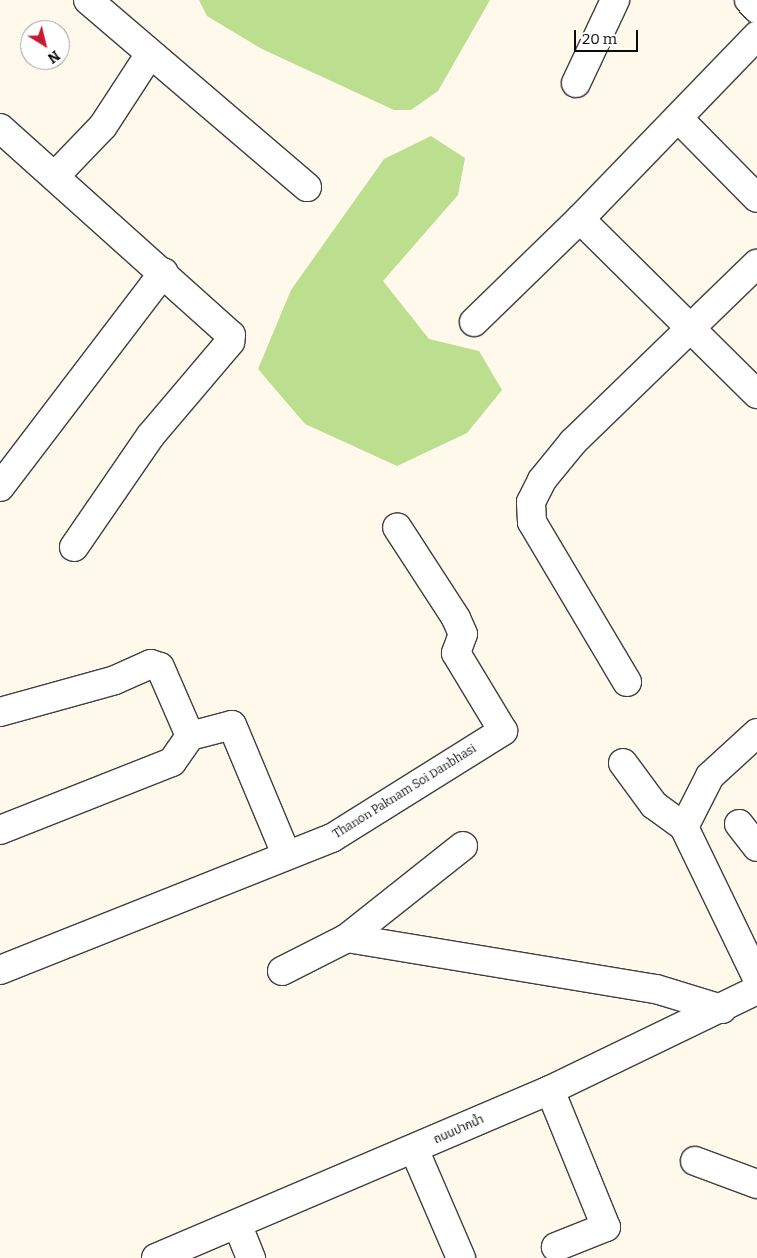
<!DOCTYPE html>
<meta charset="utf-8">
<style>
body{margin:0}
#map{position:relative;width:757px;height:1258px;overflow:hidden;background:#fff9eb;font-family:Bitter,"Noto Sans Thai",serif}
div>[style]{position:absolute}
.forest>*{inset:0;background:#bcdf8f}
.roads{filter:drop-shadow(1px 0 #3f3f3f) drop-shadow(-1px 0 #3f3f3f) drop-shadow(0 1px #3f3f3f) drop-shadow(0 -1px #3f3f3f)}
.minor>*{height:28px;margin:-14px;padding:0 14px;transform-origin:14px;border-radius:14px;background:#fff}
span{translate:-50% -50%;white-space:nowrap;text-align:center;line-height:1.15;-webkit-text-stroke:5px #fff;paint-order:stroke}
.street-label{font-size:12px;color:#0c0c0c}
.north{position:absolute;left:20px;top:20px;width:50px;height:50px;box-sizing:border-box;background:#fff;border:1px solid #9e9e9e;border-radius:50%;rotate:144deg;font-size:14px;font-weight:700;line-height:20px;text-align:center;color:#0c0c0c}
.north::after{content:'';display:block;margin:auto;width:18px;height:22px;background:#c81934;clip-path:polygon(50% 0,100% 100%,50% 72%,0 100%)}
.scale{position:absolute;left:574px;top:30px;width:64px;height:22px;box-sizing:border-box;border:2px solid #0c0c0c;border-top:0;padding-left:6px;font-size:15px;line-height:18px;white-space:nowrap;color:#0c0c0c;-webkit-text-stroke:4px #fff;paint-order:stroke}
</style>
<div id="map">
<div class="forest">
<i style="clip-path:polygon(199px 0,490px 0,438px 91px,411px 110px,394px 110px,262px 49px,207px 16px)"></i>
<i style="clip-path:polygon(431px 136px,465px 158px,458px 195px,383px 281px,429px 339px,479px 351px,502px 390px,467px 433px,397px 466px,305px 424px,258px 369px,291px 290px,384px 159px)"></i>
</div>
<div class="roads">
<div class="minor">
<i style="left:88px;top:0;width:288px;rotate:40.5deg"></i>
<i style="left:749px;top:0;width:12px;rotate:48deg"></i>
<i style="left:576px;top:83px;width:92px;rotate:-64.8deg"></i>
<i style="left:678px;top:118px;width:112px;rotate:45.4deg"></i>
<i style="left:0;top:128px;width:310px;rotate:41.9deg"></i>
<i style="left:231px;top:335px;width:7px;rotate:98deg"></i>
<i style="left:230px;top:342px;width:122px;rotate:130.3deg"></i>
<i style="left:151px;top:435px;width:136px;rotate:124.5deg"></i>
<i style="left:55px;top:176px;width:69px;rotate:-46.2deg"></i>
<i style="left:103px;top:126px;width:86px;rotate:-56.9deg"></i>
<i style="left:580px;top:219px;width:249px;rotate:44.7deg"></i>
<i style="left:474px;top:322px;width:148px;rotate:-44.2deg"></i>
<i style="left:580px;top:219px;width:255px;rotate:-46deg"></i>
<i style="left:0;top:487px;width:270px;rotate:-52.7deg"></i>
<i style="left:627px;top:682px;width:186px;rotate:-120.7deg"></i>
<i style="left:532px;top:522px;width:20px;rotate:-93deg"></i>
<i style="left:531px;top:502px;width:25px;rotate:-63deg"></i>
<i style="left:542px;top:480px;width:49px;rotate:-50.8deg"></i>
<i style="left:573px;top:442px;width:256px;rotate:-44.1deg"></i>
<i style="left:0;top:712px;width:119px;rotate:-15.5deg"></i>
<i style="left:115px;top:680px;width:39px;rotate:-24deg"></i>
<i style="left:151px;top:664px;width:9px;rotate:18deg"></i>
<i style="left:160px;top:667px;width:75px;rotate:66.5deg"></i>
<i style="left:190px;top:736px;width:43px;rotate:-14.7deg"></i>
<i style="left:232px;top:725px;width:140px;rotate:67.3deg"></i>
<i style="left:757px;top:733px;width:64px;rotate:137.5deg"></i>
<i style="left:710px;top:776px;width:57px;rotate:117deg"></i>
<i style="left:684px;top:827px;width:168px;rotate:64.2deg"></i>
<i style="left:623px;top:763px;width:52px;rotate:53.6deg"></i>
<i style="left:654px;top:805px;width:37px;rotate:36deg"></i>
<i style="left:739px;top:824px;width:29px;rotate:52deg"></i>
<i style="left:0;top:830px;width:185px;rotate:-21.6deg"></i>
<i style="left:172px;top:762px;width:32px;rotate:-55deg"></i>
<i style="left:347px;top:938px;width:148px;rotate:-38.4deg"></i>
<i style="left:0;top:970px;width:357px;rotate:-21.7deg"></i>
<i style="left:332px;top:838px;width:202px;rotate:-32deg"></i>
<i style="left:503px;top:731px;width:91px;rotate:-121.1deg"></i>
<i style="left:456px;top:653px;width:20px;rotate:-70deg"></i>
<i style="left:463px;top:634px;width:17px;rotate:-114deg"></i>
<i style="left:456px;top:618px;width:108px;rotate:-123deg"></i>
<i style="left:282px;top:971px;width:73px;rotate:-26.9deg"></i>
<i style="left:347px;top:938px;width:313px;rotate:9.4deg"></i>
<i style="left:656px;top:989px;width:69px;rotate:16.9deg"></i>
<i style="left:550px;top:1090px;width:148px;rotate:67.8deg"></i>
<i style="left:606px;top:1227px;width:54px;rotate:158.2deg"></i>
<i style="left:414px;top:1149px;width:119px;rotate:66.7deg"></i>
<i style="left:695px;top:1161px;width:66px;rotate:20.4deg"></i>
<i style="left:238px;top:1226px;width:35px;rotate:68deg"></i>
<i style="left:156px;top:1258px;width:428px;rotate:-23.1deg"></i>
<i style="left:550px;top:1090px;width:230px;rotate:-25.8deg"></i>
</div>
</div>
<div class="street-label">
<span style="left:405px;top:792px;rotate:-32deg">Thanon Paknam Soi Danbhasi</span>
<span style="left:459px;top:1130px;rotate:-24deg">ถนนปากน้ำ</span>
</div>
<div class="north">N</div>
<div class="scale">20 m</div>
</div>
